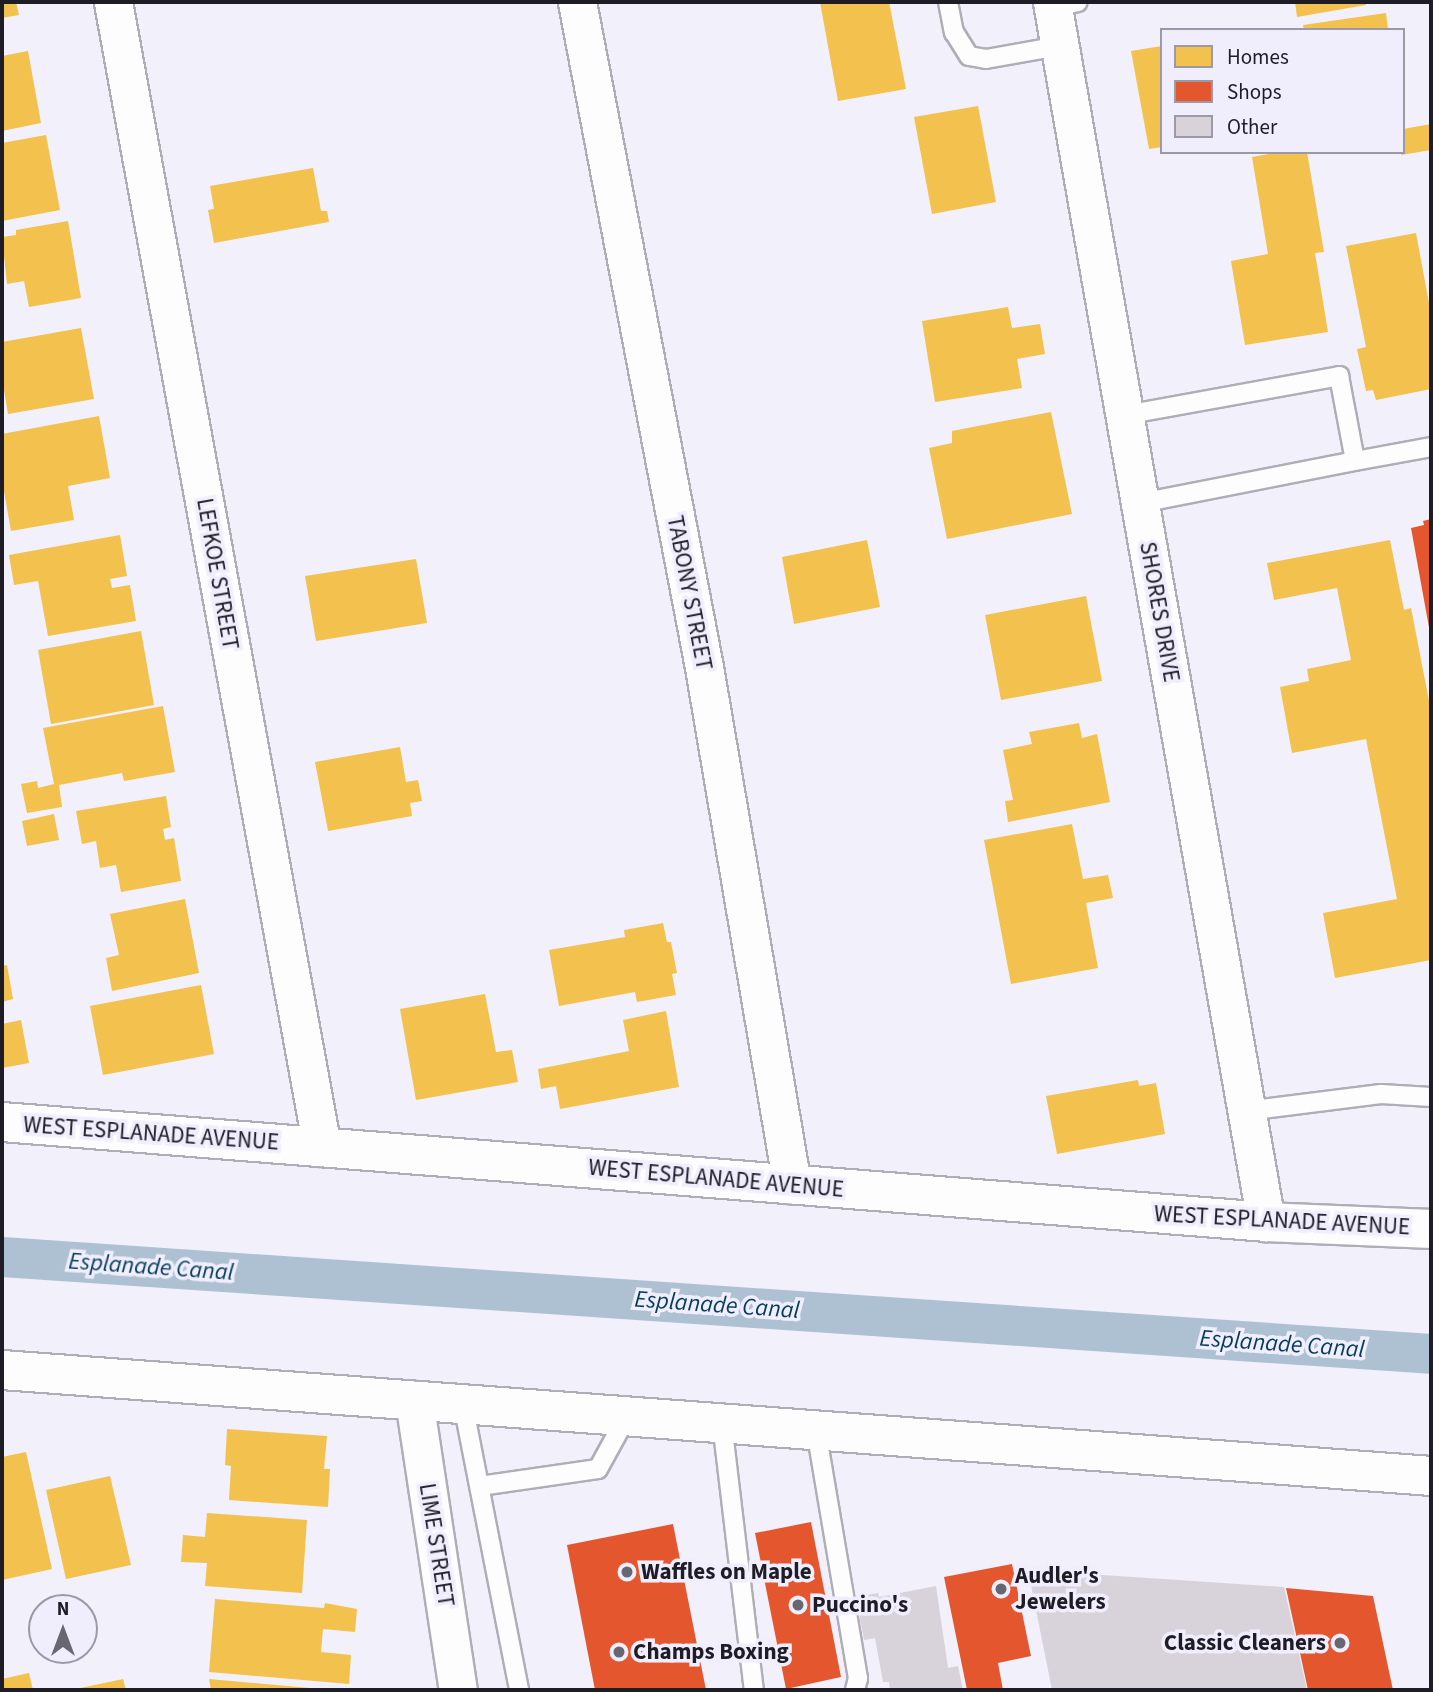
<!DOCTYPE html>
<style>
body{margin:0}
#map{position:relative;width:1433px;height:1692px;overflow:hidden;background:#f2f0fa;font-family:"Source Sans 3",sans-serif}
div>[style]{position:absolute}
.homes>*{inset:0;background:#f2c14e}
.shops>*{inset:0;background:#e4572e}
.canal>*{height:40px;margin:-20px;padding:0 20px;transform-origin:20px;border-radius:20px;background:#adc1d2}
.building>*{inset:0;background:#d8d2db}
.roads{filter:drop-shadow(2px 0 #afadb6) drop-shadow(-2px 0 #afadb6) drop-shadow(0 2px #afadb6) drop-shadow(0 -2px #afadb6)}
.service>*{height:18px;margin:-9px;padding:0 9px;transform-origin:9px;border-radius:9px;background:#fdfdfe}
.minor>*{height:37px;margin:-18.5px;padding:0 18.5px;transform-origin:18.5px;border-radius:18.5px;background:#fdfdfe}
.secondary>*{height:38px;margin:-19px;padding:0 19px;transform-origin:19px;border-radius:19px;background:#fdfdfe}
.dots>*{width:19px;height:19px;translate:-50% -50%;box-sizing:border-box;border:4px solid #f0edfd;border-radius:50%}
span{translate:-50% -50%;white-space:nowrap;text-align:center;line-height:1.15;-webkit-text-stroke:7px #f0edfd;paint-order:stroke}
.street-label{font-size:23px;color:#1e1c25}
.poi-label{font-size:23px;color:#1e1c25;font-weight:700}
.left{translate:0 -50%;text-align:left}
.right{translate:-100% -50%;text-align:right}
.water-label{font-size:24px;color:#033d5a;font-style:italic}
.frame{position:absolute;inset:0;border:4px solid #1e1c25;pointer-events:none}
.legend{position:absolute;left:1160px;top:28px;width:245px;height:126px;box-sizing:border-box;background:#f0edfd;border:2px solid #9c99a7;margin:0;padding:9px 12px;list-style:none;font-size:21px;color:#1e1c25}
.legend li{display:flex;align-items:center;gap:14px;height:35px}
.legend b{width:35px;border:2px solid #9c99a7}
.north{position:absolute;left:28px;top:1594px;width:70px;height:70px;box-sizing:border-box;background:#f0edfd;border:2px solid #9c99a7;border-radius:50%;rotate:0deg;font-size:19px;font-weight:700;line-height:28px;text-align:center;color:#1e1c25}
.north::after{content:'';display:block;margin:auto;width:24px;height:32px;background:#686670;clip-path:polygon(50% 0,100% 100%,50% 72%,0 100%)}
</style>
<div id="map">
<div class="homes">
<i style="clip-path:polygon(2px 2px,16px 2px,19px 15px,2px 18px)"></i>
<i style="clip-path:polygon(820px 2px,889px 2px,906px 89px,838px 101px)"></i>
<i style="clip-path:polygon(1295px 2px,1365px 2px,1366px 5px,1297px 17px)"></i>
<i style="clip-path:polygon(1386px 13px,1388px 30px,1304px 30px,1303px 25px)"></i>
<i style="clip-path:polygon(1162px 46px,1162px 147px,1149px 149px,1131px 51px)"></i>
<i style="clip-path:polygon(28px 51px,41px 123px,2px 131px,2px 56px)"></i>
<i style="clip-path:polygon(978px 106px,996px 202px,932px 214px,914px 117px)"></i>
<i style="clip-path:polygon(1431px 124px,1431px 150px,1401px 155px,1403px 129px)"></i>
<i style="clip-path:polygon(46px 135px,60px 210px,2px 221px,2px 143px)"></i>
<i style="clip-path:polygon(1281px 152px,1307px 152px,1324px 252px,1315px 253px,1328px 332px,1245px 345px,1231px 261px,1268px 254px,1252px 157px)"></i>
<i style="clip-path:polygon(313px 168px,321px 211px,327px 211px,329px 222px,214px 243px,208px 210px,214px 209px,210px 186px)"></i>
<i style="clip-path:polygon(68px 221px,81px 298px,29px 307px,24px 281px,7px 284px,2px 237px,16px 235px,16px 230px)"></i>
<i style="clip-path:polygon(1416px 233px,1431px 314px,1431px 389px,1376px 400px,1373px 390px,1366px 391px,1357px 349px,1366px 347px,1346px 246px)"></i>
<i style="clip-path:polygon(1008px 307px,1012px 328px,1040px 324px,1045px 354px,1017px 359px,1022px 388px,935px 402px,922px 321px)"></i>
<i style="clip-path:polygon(81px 328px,94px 399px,8px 414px,2px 378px,2px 342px)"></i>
<i style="clip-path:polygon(1051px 412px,1072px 514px,947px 539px,929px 448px,952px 443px,952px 431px)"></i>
<i style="clip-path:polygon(99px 416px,110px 478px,68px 486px,74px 520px,11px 531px,2px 480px,2px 434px)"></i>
<i style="clip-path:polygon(120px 535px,127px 576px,110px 579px,112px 588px,130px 585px,136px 621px,48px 636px,38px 581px,14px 585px,9px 555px)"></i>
<i style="clip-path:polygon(867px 540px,880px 607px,794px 624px,782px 557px)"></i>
<i style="clip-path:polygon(1390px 540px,1404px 610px,1411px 608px,1431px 711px,1431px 960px,1335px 978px,1323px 913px,1397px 899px,1366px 739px,1292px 753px,1280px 687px,1309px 681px,1307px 669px,1351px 660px,1337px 588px,1274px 600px,1267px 563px)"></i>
<i style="clip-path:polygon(416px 559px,427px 623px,316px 641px,305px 576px)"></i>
<i style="clip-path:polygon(1086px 596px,1102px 681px,1001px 700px,985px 615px)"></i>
<i style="clip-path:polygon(141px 631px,154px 705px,51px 724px,38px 650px)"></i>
<i style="clip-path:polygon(163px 706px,175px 772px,124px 781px,122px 773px,59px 785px,62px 807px,27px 813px,21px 784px,37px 781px,38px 788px,54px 784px,43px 728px)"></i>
<i style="clip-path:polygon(1079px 723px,1082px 738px,1097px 734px,1110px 802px,1008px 822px,1005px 801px,1013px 800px,1003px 750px,1032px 744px,1029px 732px)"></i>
<i style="clip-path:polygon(400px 747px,406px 782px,418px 780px,422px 801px,410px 803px,412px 816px,328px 831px,315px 762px)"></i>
<i style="clip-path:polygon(166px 796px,171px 827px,163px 829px,165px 840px,174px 838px,181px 881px,121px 892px,116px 865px,100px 868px,96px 841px,82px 844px,76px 811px)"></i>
<i style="clip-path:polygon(54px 814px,59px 840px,27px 846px,22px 821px)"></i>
<i style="clip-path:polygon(1072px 824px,1083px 879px,1108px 875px,1113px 898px,1086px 903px,1098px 968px,1011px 984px,984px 840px)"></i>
<i style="clip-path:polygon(185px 899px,199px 973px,112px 991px,106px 958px,119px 955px,110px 914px)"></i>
<i style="clip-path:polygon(663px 923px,667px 942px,671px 942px,677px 973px,672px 974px,676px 995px,637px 1002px,635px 992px,559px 1006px,549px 950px,625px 937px,624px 930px)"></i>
<i style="clip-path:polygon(7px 965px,13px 999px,2px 1002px,2px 966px)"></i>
<i style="clip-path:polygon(201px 985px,214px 1054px,103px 1075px,90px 1006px)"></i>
<i style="clip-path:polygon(485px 994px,496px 1052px,512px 1050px,518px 1082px,416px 1100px,400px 1009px)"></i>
<i style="clip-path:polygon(666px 1011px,679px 1087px,560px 1109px,556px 1086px,541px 1089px,538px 1069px,629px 1051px,623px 1020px)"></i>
<i style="clip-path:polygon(21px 1020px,29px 1063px,2px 1068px,2px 1024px)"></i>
<i style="clip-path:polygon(1138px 1080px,1139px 1086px,1156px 1083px,1165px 1134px,1057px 1154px,1046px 1096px)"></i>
<i style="clip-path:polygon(227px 1429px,327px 1436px,324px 1469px,330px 1469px,328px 1507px,229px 1500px,231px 1466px,225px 1465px)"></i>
<i style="clip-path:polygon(26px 1452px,52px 1569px,2px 1580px,2px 1457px)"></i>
<i style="clip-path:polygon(110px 1476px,131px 1565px,66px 1579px,46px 1490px)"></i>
<i style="clip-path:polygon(207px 1513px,307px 1520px,302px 1593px,205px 1586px,207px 1563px,181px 1562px,183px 1535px,205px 1537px)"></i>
<i style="clip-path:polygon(215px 1599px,324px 1608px,325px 1603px,357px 1609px,355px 1632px,323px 1629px,321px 1652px,351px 1655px,349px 1684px,209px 1672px)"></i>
<i style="clip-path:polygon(29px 1673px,33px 1690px,2px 1690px,2px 1679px)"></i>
<i style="clip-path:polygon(123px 1679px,126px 1690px,76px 1690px,76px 1689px)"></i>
<i style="clip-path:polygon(209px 1679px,310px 1688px,310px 1690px,211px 1690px)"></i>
</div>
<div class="shops">
<i style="clip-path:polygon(1431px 519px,1431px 632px,1430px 633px,1411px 528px,1424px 525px,1423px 521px)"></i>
<i style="clip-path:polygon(811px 1522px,841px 1677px,786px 1689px,755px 1533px)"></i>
<i style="clip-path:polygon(673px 1524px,706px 1690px,595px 1690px,567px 1545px)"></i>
<i style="clip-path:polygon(1012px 1564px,1031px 1656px,998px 1663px,1003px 1690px,967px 1690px,944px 1577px)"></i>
<i style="clip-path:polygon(1286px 1588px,1373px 1596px,1393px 1690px,1308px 1690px)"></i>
</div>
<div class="canal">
<i style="left:2px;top:1257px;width:1432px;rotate:3.88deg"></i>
</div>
<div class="building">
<i style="clip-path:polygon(1028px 1570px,1284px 1587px,1307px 1690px,1052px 1690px)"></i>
<i style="clip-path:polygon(936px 1586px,948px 1668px,958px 1666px,963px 1690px,890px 1690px,889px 1682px,883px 1682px,875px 1638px,864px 1640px,856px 1597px,878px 1593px,879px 1597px)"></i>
</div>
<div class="roads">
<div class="service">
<i style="left:948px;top:2px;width:31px;rotate:79deg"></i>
<i style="left:954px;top:32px;width:28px;rotate:58deg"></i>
<i style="left:969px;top:56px;width:17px;rotate:10deg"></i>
<i style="left:986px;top:59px;width:75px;rotate:-10deg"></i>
<i style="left:1053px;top:7px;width:25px;rotate:-11deg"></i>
<i style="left:1125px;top:415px;width:218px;rotate:-10.3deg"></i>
<i style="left:1339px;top:376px;width:86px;rotate:79.3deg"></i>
<i style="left:1355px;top:461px;width:219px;rotate:168.9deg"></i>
<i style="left:1355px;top:461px;width:77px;rotate:-10.4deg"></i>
<i style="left:1246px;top:1111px;width:136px;rotate:-7.2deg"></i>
<i style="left:1381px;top:1094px;width:50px;rotate:3.4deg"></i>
<i style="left:463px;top:1404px;width:291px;rotate:78.9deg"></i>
<i style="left:722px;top:1423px;width:269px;rotate:83.2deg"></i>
<i style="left:816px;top:1430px;width:252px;rotate:80.4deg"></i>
<i style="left:858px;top:1678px;width:12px;rotate:104deg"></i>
<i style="left:480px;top:1486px;width:119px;rotate:-8.2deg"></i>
<i style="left:598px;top:1469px;width:60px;rotate:-61.3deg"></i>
</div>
<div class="minor">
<i style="left:113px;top:2px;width:1164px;rotate:79.66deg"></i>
<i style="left:577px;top:2px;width:677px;rotate:79.19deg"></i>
<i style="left:704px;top:667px;width:525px;rotate:80.36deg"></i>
<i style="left:1052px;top:2px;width:1239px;rotate:80.05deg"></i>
<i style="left:414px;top:1400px;width:293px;rotate:81.4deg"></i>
</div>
<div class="secondary">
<i style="left:2px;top:1122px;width:1268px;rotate:4.52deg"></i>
<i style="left:1266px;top:1222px;width:165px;rotate:2.4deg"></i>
<i style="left:2px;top:1370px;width:1433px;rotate:4.24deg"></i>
</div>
</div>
<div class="dots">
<i style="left:627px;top:1572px;background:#686670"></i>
<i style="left:1001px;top:1589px;background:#686670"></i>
<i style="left:798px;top:1605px;background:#686670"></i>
<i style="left:1340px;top:1643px;background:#686670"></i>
<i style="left:619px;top:1652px;background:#686670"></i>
</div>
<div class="street-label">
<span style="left:217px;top:574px;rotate:80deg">LEFKOE STREET</span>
<span style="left:689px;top:593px;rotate:79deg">TABONY STREET</span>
<span style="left:1159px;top:612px;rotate:80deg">SHORES DRIVE</span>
<span style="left:151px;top:1134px;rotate:4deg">WEST ESPLANADE AVENUE</span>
<span style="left:716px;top:1179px;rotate:5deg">WEST ESPLANADE AVENUE</span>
<span style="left:1282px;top:1221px;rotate:3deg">WEST ESPLANADE AVENUE</span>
<span style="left:436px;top:1545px;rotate:81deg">LIME STREET</span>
</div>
<div class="poi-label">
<span class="left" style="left:641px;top:1572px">Waffles on Maple</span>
<span class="left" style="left:1015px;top:1589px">Audler's<br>Jewelers</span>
<span class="left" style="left:812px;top:1605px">Puccino's</span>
<span class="right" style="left:1326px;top:1643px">Classic Cleaners</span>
<span class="left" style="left:633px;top:1652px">Champs Boxing</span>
</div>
<div class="water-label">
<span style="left:151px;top:1267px;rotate:4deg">Esplanade Canal</span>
<span style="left:717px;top:1305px;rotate:4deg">Esplanade Canal</span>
<span style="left:1282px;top:1344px;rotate:4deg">Esplanade Canal</span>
</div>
<div class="frame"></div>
<ul class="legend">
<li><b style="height:19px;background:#f2c14e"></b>Homes</li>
<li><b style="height:19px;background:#e4572e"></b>Shops</li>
<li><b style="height:19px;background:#d8d2db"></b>Other</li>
</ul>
<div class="north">N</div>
</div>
